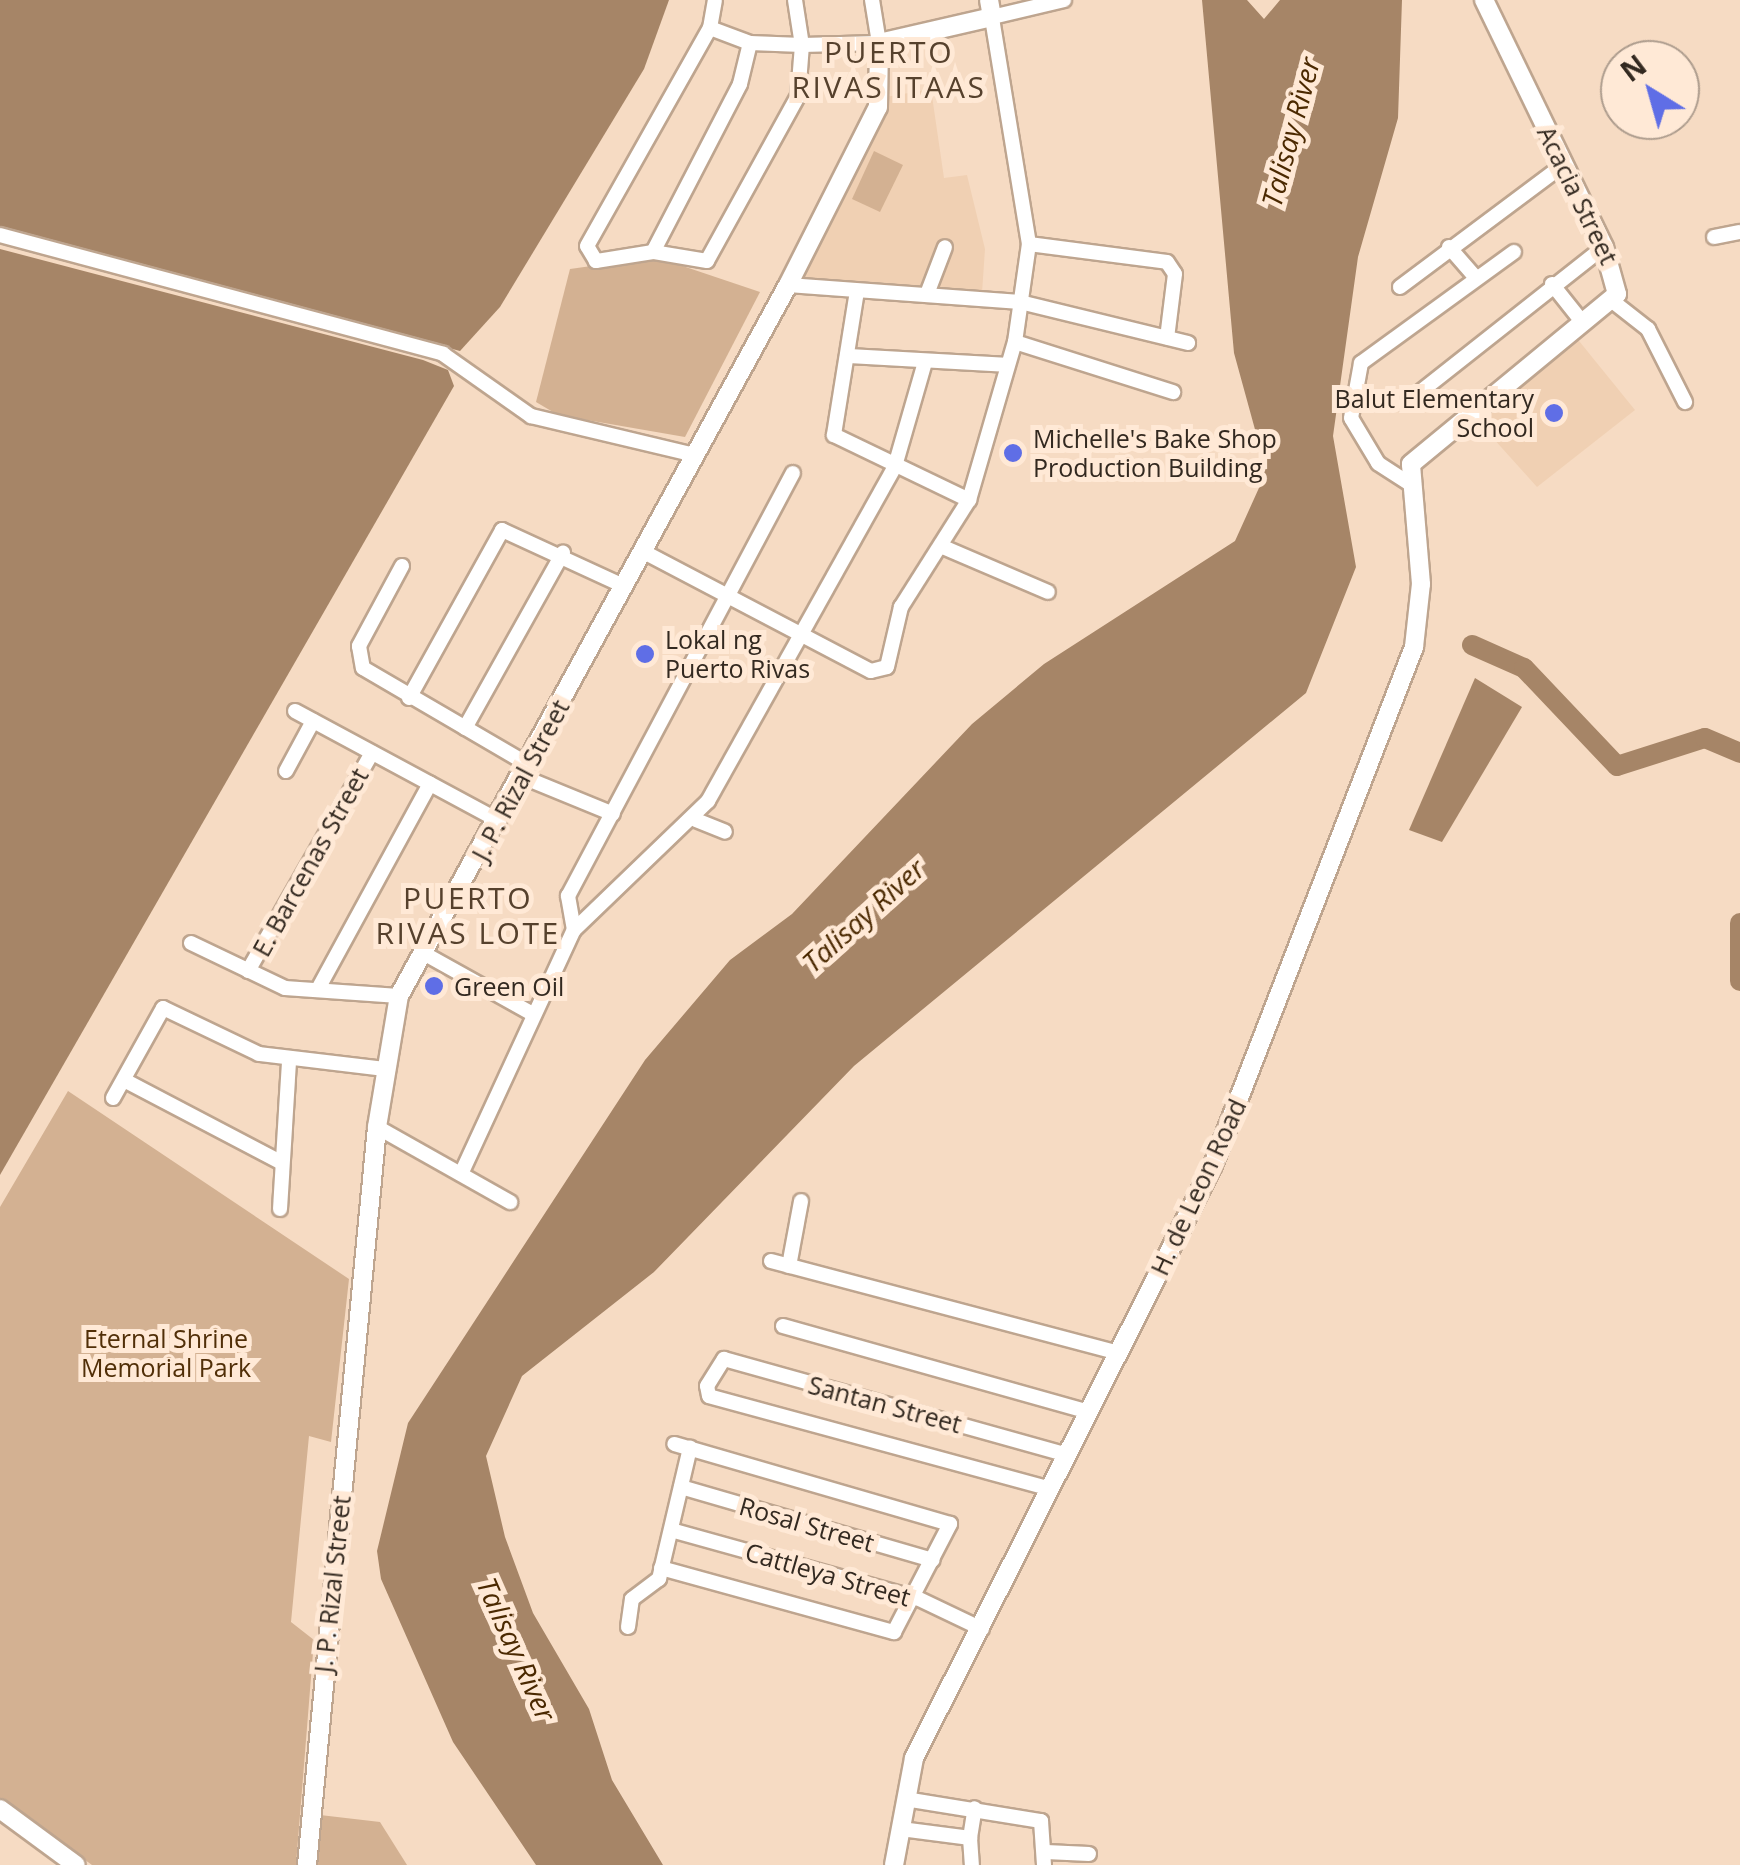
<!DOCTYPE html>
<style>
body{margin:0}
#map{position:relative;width:1740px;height:1865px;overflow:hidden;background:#f6dbc3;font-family:"Open Sans",sans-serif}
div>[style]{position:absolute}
.built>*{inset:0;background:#f0d0b3}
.green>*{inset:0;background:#d3b192}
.water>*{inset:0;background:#a68567}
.river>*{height:20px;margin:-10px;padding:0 10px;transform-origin:10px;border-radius:10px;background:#a68567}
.roads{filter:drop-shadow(2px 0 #bea58f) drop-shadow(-2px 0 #bea58f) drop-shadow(0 2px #bea58f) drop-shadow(0 -2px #bea58f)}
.minor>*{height:14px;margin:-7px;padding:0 7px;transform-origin:7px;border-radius:7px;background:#fff}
.tertiary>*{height:18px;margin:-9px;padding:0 9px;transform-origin:9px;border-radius:9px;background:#fff}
.dots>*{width:28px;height:28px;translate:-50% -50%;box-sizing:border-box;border:5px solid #ffe9d6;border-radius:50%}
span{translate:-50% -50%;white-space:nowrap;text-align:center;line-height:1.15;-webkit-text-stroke:10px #ffe9d6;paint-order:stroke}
.street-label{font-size:25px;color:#332920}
.poi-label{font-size:25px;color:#332920}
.right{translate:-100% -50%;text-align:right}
.left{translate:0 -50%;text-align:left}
.park-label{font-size:25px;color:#512f08}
.water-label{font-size:28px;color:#4b2901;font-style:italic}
.quarter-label{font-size:30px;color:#56412d;letter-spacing:2.5px}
.north{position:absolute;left:1600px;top:40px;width:100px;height:100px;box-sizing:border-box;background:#ffe9d6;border:2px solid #ad9c8d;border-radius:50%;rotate:323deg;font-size:28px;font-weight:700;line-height:40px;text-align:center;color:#332920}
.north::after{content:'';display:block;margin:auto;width:35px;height:45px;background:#5f6ee6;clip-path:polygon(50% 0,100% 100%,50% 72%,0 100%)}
</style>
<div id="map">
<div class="built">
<i style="clip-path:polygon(931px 89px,944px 178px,967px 175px,985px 249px,982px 293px,797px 282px,886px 97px)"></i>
<i style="clip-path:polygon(1575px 336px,1635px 410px,1537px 487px,1474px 417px)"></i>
</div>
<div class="green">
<i style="clip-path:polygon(874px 151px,903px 165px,880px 212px,852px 199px)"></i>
<i style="clip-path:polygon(656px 257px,760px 292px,685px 437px,558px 415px,536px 402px,570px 269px)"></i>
<i style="clip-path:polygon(68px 1091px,349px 1279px,331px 1442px,309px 1436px,291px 1622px,314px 1640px,296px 1865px,92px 1865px,0 1798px,0 1207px)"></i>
<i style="clip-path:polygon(320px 1815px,380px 1822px,407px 1865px,317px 1865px)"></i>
</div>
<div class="water">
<i style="clip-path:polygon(0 0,669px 0,644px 69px,500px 307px,460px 351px,0 226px)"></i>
<i style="clip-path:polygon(1202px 0,1247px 0,1264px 19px,1280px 0,1402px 0,1398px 118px,1358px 257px,1333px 436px,1356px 567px,1306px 693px,854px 1066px,654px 1272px,522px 1376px,486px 1456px,505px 1537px,533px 1613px,589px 1709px,612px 1780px,663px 1865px,536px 1865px,453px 1742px,381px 1579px,377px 1551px,408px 1423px,645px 1060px,730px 960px,792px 914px,972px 724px,1044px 664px,1235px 541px,1263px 479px,1262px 455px,1234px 353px)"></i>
<i style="clip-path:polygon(0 249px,423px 360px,448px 370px,454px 386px,0 1175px)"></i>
<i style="clip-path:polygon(1475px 678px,1522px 707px,1442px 842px,1409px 830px)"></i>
</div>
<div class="river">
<i style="left:1472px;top:645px;width:57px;rotate:23.9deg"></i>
<i style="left:1524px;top:668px;width:135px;rotate:46.5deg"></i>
<i style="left:1617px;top:766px;width:92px;rotate:-17.7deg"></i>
<i style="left:1705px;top:738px;width:38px;rotate:23deg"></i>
<i style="left:1740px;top:923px;width:58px;rotate:90deg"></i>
</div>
<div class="roads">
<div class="minor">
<i style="left:795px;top:0;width:46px;rotate:81.2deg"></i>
<i style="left:802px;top:45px;width:77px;rotate:-1.5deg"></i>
<i style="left:879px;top:43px;width:44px;rotate:-99.2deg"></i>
<i style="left:710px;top:28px;width:43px;rotate:20.6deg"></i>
<i style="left:750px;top:43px;width:52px;rotate:2.2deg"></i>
<i style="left:802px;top:45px;width:51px;rotate:94.5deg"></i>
<i style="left:798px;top:96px;width:188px;rotate:118.9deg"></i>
<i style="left:707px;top:261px;width:55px;rotate:-170.5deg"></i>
<i style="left:653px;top:252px;width:58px;rotate:171deg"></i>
<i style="left:596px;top:261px;width:17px;rotate:-121deg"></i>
<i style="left:587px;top:246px;width:250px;rotate:-60.6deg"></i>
<i style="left:710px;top:28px;width:28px;rotate:-80deg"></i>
<i style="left:0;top:235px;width:459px;rotate:15deg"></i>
<i style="left:443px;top:354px;width:108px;rotate:35.2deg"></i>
<i style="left:531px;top:416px;width:169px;rotate:13.4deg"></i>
<i style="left:1714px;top:237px;width:26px;rotate:-11deg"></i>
<i style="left:1029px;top:244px;width:139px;rotate:7.4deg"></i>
<i style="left:1167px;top:262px;width:14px;rotate:56deg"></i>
<i style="left:1175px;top:274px;width:64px;rotate:97.1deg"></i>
<i style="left:1449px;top:247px;width:41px;rotate:48.9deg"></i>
<i style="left:653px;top:252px;width:189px;rotate:-62.6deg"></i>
<i style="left:740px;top:84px;width:42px;rotate:-76.3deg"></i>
<i style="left:1552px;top:284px;width:50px;rotate:51.5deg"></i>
<i style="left:788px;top:285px;width:233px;rotate:4.2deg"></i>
<i style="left:1020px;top:302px;width:173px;rotate:13.7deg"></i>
<i style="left:1400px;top:287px;width:204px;rotate:-36.8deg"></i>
<i style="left:857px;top:291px;width:146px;rotate:99.1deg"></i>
<i style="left:834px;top:435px;width:150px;rotate:25.7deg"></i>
<i style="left:927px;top:294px;width:50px;rotate:-69deg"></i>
<i style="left:1611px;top:300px;width:47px;rotate:38.1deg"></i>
<i style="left:1648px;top:329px;width:82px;rotate:63.1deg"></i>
<i style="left:1015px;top:342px;width:166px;rotate:17.6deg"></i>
<i style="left:847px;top:356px;width:160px;rotate:3.2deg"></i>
<i style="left:1405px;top:404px;width:253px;rotate:-38.3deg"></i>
<i style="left:1410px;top:484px;width:38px;rotate:-147deg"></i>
<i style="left:1378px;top:463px;width:52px;rotate:-121deg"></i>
<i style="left:1351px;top:418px;width:56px;rotate:-79.7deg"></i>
<i style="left:1361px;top:363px;width:189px;rotate:-36deg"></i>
<i style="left:943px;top:547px;width:114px;rotate:23.2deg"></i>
<i style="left:644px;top:552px;width:256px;rotate:27.7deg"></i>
<i style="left:871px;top:671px;width:16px;rotate:-14deg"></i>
<i style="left:887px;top:667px;width:62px;rotate:-76.9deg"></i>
<i style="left:901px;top:607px;width:127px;rotate:-57.6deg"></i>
<i style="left:969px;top:500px;width:165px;rotate:-73.8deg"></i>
<i style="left:1015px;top:342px;width:99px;rotate:-81.9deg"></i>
<i style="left:1029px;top:244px;width:230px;rotate:-99.3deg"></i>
<i style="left:992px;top:17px;width:74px;rotate:-13.3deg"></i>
<i style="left:402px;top:566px;width:91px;rotate:118.3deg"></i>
<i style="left:359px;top:646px;width:22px;rotate:80deg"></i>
<i style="left:363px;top:668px;width:192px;rotate:30.3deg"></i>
<i style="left:409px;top:698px;width:192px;rotate:-61deg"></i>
<i style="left:502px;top:530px;width:134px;rotate:24.7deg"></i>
<i style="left:295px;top:711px;width:232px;rotate:28.3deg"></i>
<i style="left:465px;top:728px;width:201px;rotate:-60.8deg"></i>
<i style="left:286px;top:771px;width:57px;rotate:-61.6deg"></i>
<i style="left:523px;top:777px;width:97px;rotate:22.3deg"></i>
<i style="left:696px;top:820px;width:31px;rotate:22deg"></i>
<i style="left:574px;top:930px;width:186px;rotate:-43.9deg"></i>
<i style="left:708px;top:801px;width:384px;rotate:-60.8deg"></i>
<i style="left:895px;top:466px;width:108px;rotate:-73.9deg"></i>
<i style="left:191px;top:943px;width:104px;rotate:25.6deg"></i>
<i style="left:285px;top:988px;width:114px;rotate:4deg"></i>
<i style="left:425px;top:954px;width:124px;rotate:29.1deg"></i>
<i style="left:248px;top:971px;width:251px;rotate:-60.4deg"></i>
<i style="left:318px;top:989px;width:234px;rotate:-61.4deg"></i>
<i style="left:124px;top:1080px;width:176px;rotate:27.7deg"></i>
<i style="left:113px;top:1098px;width:103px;rotate:-60.9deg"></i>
<i style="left:163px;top:1008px;width:106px;rotate:25.6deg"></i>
<i style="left:259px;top:1054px;width:126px;rotate:6.8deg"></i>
<i style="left:377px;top:1127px;width:153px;rotate:29.4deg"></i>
<i style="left:461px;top:1174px;width:269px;rotate:-65.2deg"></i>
<i style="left:574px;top:930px;width:35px;rotate:-100deg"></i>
<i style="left:568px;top:896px;width:479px;rotate:-62deg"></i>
<i style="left:280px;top:1209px;width:148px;rotate:-86.5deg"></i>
<i style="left:771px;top:1261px;width:360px;rotate:14.8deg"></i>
<i style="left:789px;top:1266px;width:66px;rotate:-79.5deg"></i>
<i style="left:783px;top:1326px;width:318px;rotate:15.7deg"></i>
<i style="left:681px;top:1487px;width:262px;rotate:16.2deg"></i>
<i style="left:1051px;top:1489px;width:354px;rotate:-164.8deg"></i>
<i style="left:709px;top:1396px;width:10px;rotate:-101deg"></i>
<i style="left:707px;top:1386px;width:32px;rotate:-58deg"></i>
<i style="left:724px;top:1359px;width:357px;rotate:15.6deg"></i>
<i style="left:671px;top:1530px;width:255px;rotate:15.5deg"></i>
<i style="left:917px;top:1598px;width:72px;rotate:25.5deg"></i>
<i style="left:661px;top:1568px;width:242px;rotate:15.4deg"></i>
<i style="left:894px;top:1632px;width:122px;rotate:-62.6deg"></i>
<i style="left:950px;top:1524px;width:287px;rotate:-163.8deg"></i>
<i style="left:628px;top:1627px;width:28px;rotate:-82deg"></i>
<i style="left:632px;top:1599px;width:34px;rotate:-37deg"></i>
<i style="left:659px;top:1579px;width:135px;rotate:-76.7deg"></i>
<i style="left:905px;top:1799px;width:138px;rotate:9.2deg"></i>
<i style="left:1041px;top:1821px;width:44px;rotate:86.1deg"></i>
<i style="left:901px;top:1829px;width:70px;rotate:7.4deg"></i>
<i style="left:970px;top:1838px;width:27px;rotate:86deg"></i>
<i style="left:970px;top:1838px;width:30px;rotate:-81deg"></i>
<i style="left:1046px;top:1852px;width:43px;rotate:2.7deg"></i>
</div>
<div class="tertiary">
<i style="left:0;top:1809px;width:94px;rotate:36.4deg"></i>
<i style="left:307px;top:1865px;width:741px;rotate:-84.58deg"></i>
<i style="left:377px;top:1127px;width:133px;rotate:-80.5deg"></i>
<i style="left:399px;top:996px;width:810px;rotate:-61.32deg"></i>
<i style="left:788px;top:285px;width:199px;rotate:-63.2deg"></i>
<i style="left:878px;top:107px;width:64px;rotate:-89.1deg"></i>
<i style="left:879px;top:43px;width:116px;rotate:-13deg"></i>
<i style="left:992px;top:17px;width:17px;rotate:-100deg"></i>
<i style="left:894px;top:1865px;width:109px;rotate:-79.4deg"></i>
<i style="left:914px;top:1758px;width:664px;rotate:-63.24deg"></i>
<i style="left:1213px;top:1165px;width:556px;rotate:-68.79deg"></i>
<i style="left:1414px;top:647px;width:63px;rotate:-83.7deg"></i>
<i style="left:1421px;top:584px;width:120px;rotate:-94.8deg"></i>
<i style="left:1411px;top:464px;width:267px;rotate:-39.5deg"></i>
<i style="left:1617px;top:294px;width:49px;rotate:-105.5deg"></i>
<i style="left:1604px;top:247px;width:275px;rotate:-115.9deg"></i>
</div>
</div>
<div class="dots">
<i style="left:1554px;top:413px;background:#5f6ee6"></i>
<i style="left:1013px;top:453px;background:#5f6ee6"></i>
<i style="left:645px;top:654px;background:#5f6ee6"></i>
<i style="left:434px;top:986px;background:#5f6ee6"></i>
</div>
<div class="street-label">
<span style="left:1578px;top:195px;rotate:64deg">Acacia Street</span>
<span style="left:520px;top:780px;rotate:-62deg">J. P. Rizal Street</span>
<span style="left:310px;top:862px;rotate:-61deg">E. Barcenas Street</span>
<span style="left:1198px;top:1187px;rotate:-65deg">H. de Leon Road</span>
<span style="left:885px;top:1404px;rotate:15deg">Santan Street</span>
<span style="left:807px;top:1524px;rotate:16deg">Rosal Street</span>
<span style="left:828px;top:1574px;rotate:16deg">Cattleya Street</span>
<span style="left:332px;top:1584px;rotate:-84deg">J. P. Rizal Street</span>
</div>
<div class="poi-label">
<span class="right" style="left:1534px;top:413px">Balut Elementary<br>School</span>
<span class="left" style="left:1033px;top:453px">Michelle's Bake Shop<br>Production Building</span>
<span class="left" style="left:665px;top:654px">Lokal ng<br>Puerto Rivas</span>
<span class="left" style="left:454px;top:986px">Green Oil</span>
</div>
<div class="park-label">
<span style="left:166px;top:1353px">Eternal Shrine<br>Memorial Park</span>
</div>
<div class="water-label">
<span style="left:1290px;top:132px;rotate:-75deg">Talisay River</span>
<span style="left:863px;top:915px;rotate:-42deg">Talisay River</span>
<span style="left:517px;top:1649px;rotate:66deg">Talisay River</span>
</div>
<div class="quarter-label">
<span style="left:889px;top:69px">PUERTO<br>RIVAS ITAAS</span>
<span style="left:468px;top:915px">PUERTO<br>RIVAS LOTE</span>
</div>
<div class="north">N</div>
</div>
